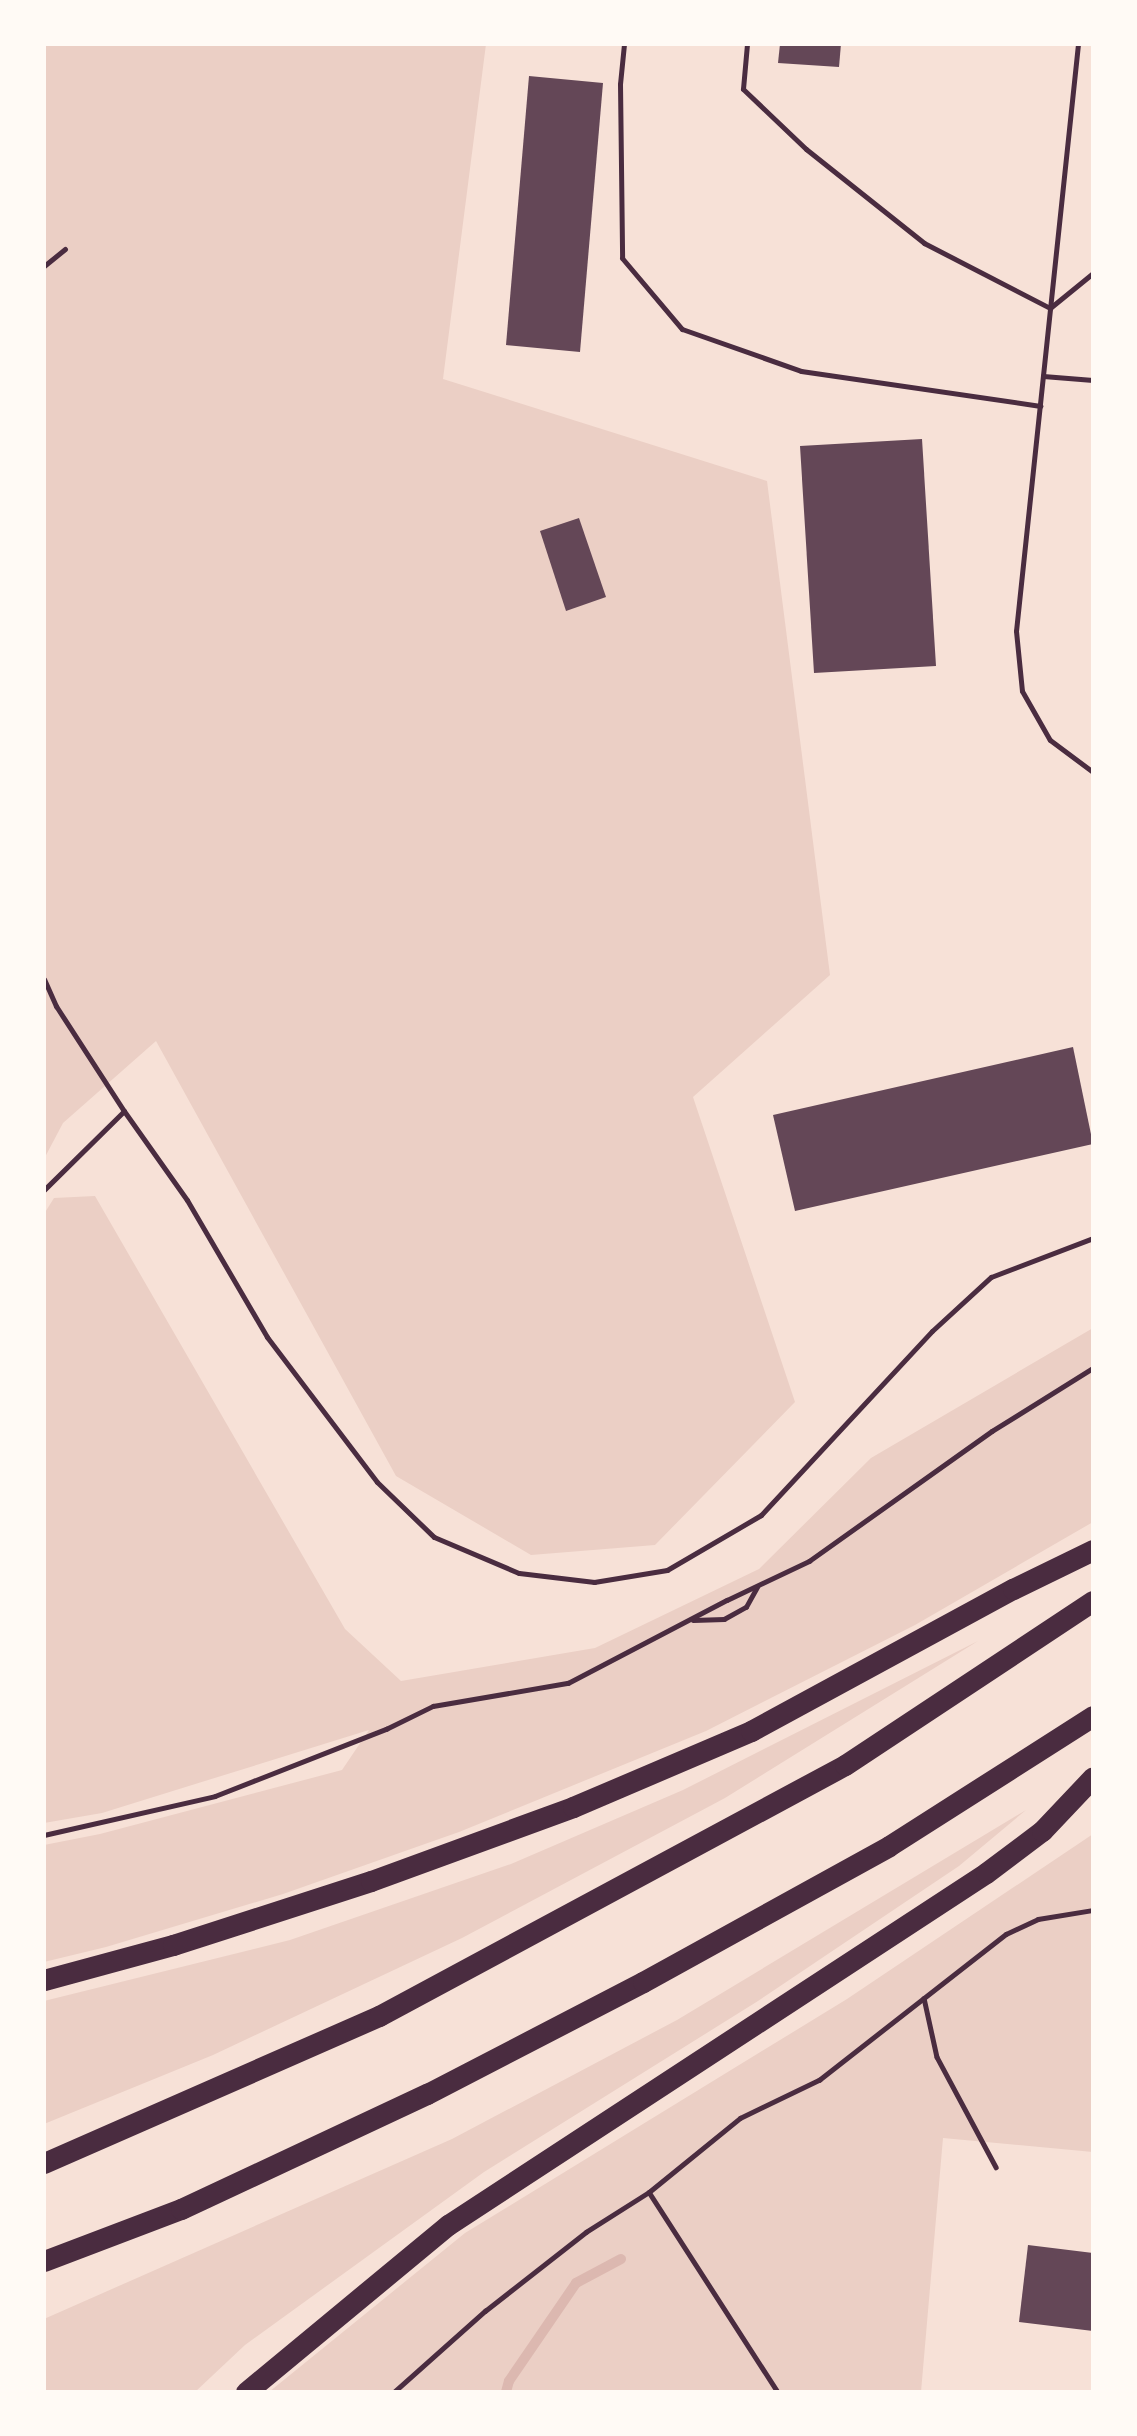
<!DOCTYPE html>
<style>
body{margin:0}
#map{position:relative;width:1137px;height:2436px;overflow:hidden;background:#f7e1d7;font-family:Lato,sans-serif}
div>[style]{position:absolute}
.green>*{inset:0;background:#ebcfc5}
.stream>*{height:10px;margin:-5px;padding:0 5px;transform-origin:5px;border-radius:5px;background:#dcb8b0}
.building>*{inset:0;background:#644757}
.path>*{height:4.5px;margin:-2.25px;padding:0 2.25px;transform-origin:2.25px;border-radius:2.25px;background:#4a2c40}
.service>*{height:5px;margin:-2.5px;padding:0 2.5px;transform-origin:2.5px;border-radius:2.5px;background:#4a2c40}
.motorway>*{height:21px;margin:-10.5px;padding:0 10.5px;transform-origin:10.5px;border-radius:10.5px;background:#4a2c40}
span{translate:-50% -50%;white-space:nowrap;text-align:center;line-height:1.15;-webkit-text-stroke:6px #fffaf5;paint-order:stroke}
.frame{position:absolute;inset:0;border:46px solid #fffaf5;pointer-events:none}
</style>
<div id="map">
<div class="green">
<i style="clip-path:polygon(44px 44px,486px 44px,443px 379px,767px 481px,830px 975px,693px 1097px,795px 1402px,655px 1545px,531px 1555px,396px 1476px,156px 1041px,63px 1123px,44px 1159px)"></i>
<i style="clip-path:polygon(95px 1196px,345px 1629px,401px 1681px,595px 1648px,759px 1569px,871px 1458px,1093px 1328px,1093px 1522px,915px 1625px,706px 1731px,459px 1832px,283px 1894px,106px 1947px,44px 1962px,44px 1845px,100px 1834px,342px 1770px,369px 1730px,102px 1813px,44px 1823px,44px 1214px,54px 1198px)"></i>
<i style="clip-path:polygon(978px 1641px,725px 1798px,462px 1938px,213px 2055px,44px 2124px,44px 2001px,290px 1940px,511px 1864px,683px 1790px)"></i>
<i style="clip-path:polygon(1026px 1810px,959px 1866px,758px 2001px,484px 2172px,245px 2345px,195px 2392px,44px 2392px,44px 2319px,452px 2139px,677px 2020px)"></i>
<i style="clip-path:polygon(1093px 1834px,1093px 2152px,943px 2138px,921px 2392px,269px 2392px,465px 2233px,847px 1999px)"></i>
</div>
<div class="stream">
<i style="left:506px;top:2392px;width:11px;rotate:-75deg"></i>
<i style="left:509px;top:2381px;width:119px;rotate:-55.6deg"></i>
<i style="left:576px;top:2283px;width:51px;rotate:-28.1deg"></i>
</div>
<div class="building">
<i style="clip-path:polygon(780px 44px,841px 44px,839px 67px,778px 63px)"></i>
<i style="clip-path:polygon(529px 76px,603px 83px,580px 352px,506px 345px)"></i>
<i style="clip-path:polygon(922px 439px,936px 666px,814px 673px,800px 446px)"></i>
<i style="clip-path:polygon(579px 518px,606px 597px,566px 611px,540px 531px)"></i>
<i style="clip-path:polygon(1073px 1047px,1093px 1144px,795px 1211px,773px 1115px)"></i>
<i style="clip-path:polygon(1028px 2245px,1093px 2253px,1093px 2331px,1019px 2322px)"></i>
</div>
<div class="path">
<i style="left:693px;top:1620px;width:31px;rotate:-2deg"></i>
<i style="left:724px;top:1619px;width:25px;rotate:-29deg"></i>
<i style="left:746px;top:1607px;width:23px;rotate:-61deg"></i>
<i style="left:44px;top:1835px;width:175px;rotate:-12.8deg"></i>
<i style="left:215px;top:1796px;width:184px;rotate:-21.4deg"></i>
<i style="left:386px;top:1729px;width:52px;rotate:-26.1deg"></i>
<i style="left:433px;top:1706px;width:137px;rotate:-9.7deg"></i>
<i style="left:568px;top:1683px;width:179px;rotate:-27.6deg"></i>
<i style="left:727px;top:1600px;width:91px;rotate:-25.4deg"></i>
<i style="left:809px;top:1561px;width:224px;rotate:-35.4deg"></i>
<i style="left:992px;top:1431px;width:119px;rotate:-32deg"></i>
<i style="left:924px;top:1998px;width:60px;rotate:77.6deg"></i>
<i style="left:937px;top:2057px;width:125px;rotate:61.8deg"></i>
<i style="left:649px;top:2192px;width:238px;rotate:57.2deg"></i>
<i style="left:394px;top:2392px;width:122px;rotate:-41.7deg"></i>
<i style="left:485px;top:2311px;width:128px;rotate:-38deg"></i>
<i style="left:586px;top:2232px;width:75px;rotate:-32.4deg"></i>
<i style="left:649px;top:2192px;width:117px;rotate:-39.1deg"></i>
<i style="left:740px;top:2118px;width:88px;rotate:-25.7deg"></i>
<i style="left:819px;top:2080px;width:237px;rotate:-38deg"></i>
<i style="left:1006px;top:1934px;width:35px;rotate:-25deg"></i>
<i style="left:1038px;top:1919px;width:56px;rotate:-9.3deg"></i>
</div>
<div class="service">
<i style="left:624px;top:44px;width:40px;rotate:95.7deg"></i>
<i style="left:620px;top:84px;width:174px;rotate:89.3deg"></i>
<i style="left:622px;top:258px;width:93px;rotate:49.8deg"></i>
<i style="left:682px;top:329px;width:126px;rotate:19.4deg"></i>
<i style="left:801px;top:371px;width:242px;rotate:8.3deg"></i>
<i style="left:747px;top:44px;width:45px;rotate:95.1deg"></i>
<i style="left:743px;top:89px;width:87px;rotate:43.6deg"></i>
<i style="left:806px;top:149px;width:151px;rotate:38.5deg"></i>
<i style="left:924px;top:243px;width:142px;rotate:27.3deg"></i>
<i style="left:1050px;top:308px;width:55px;rotate:-39.1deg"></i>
<i style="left:1078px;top:44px;width:590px;rotate:96.03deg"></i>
<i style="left:1016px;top:631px;width:60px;rotate:84.3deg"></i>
<i style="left:1022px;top:691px;width:56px;rotate:60.3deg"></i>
<i style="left:1050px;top:740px;width:54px;rotate:36.7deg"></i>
<i style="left:44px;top:266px;width:27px;rotate:-39deg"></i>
<i style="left:1043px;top:376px;width:50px;rotate:4.6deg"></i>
<i style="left:44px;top:979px;width:30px;rotate:66deg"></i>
<i style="left:56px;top:1006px;width:125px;rotate:57.1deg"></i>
<i style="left:124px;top:1111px;width:112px;rotate:135.4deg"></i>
<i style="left:124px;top:1111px;width:109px;rotate:54.7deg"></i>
<i style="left:187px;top:1200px;width:159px;rotate:59.7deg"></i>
<i style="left:267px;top:1337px;width:182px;rotate:52.8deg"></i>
<i style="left:377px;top:1482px;width:79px;rotate:44deg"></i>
<i style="left:434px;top:1537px;width:92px;rotate:23deg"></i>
<i style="left:519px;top:1573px;width:76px;rotate:6.8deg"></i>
<i style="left:594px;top:1582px;width:74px;rotate:-9.3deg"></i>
<i style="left:667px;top:1570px;width:109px;rotate:-30.3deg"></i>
<i style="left:761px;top:1515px;width:251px;rotate:-47.1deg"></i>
<i style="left:932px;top:1331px;width:80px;rotate:-42.5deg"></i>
<i style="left:991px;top:1277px;width:109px;rotate:-20.9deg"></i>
</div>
<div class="motorway">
<i style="left:44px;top:1980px;width:134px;rotate:-15.2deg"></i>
<i style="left:173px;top:1945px;width:208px;rotate:-17.9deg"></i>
<i style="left:371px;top:1881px;width:215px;rotate:-20.1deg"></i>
<i style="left:573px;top:1807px;width:194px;rotate:-23.1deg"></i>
<i style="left:751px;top:1731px;width:298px;rotate:-28.5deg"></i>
<i style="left:1013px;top:1589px;width:89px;rotate:-26deg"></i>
<i style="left:44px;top:2163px;width:366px;rotate:-23.7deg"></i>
<i style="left:379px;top:2016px;width:529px;rotate:-28.31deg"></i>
<i style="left:845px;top:1765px;width:297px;rotate:-33.5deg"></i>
<i style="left:44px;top:2261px;width:147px;rotate:-20.8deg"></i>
<i style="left:181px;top:2209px;width:272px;rotate:-25.1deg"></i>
<i style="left:427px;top:2094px;width:243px;rotate:-27.4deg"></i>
<i style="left:643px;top:1982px;width:281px;rotate:-28.9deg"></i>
<i style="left:889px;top:1846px;width:242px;rotate:-32.5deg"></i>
<i style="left:246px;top:2392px;width:262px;rotate:-39.6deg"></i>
<i style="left:448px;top:2225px;width:643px;rotate:-33.2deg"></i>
<i style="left:986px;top:1873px;width:70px;rotate:-36.9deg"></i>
<i style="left:1042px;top:1831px;width:74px;rotate:-46.6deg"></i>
</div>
<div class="frame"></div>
</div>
